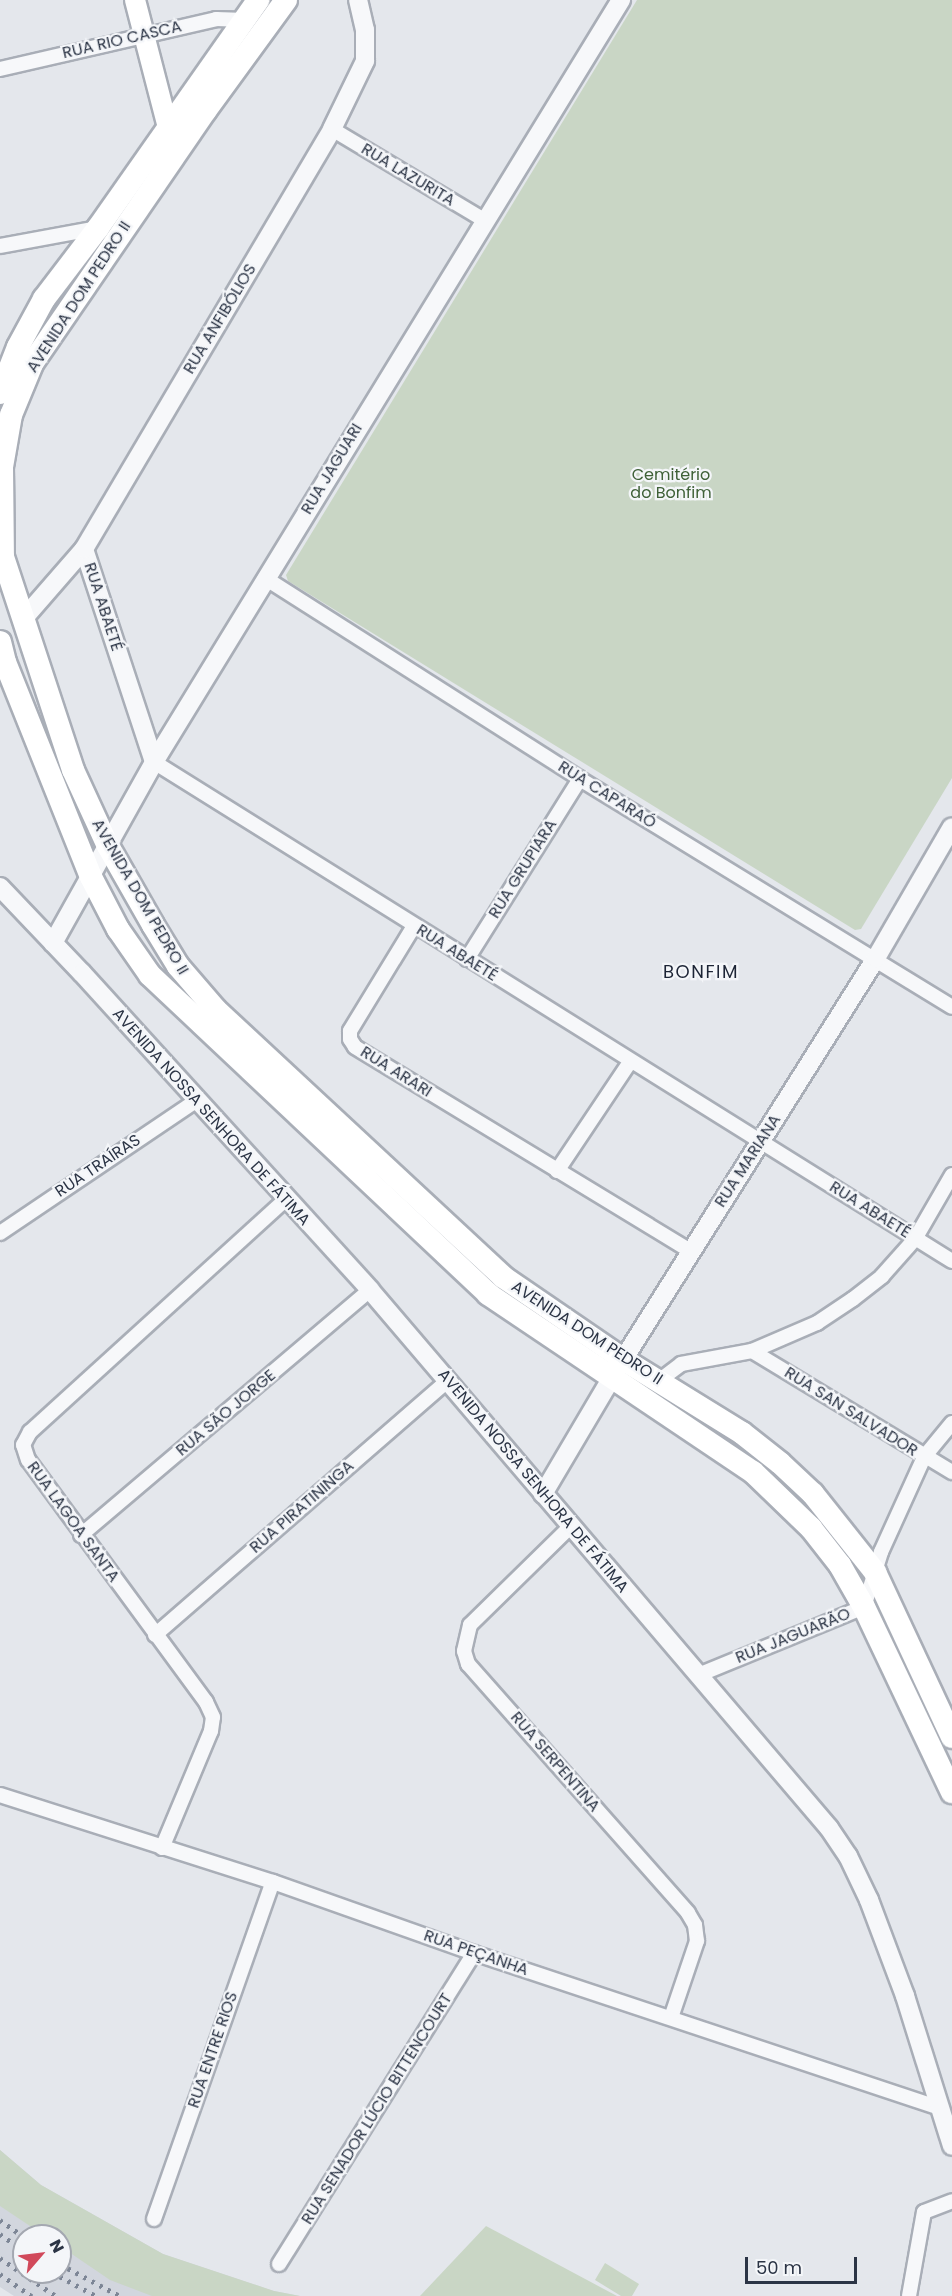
<!DOCTYPE html>
<meta charset="utf-8">
<style>
body{margin:0}
#map{position:relative;width:952px;height:2296px;overflow:hidden;background:#e4e7ec;font-family:Poppins,sans-serif}
div>[style]{position:absolute}
.built>*{inset:0;background:#d2d6de}
.green>*{inset:0;background:#c9d6c5}
.roads{filter:drop-shadow(2px 0 #a9aeb7) drop-shadow(-2px 0 #a9aeb7) drop-shadow(0 2px #a9aeb7) drop-shadow(0 -2px #a9aeb7)}
.minor>*{height:14px;margin:-7px;padding:0 7px;transform-origin:7px;border-radius:7px;background:#f7f8fa}
.tertiary>*{height:18px;margin:-9px;padding:0 9px;transform-origin:9px;border-radius:9px;background:#f7f8fa}
.secondary>*{height:20px;margin:-10px;padding:0 10px;transform-origin:10px;border-radius:10px;background:#fff}
.primary>*{height:22px;margin:-11px;padding:0 11px;transform-origin:11px;border-radius:11px;background:#fff}
.rail>*{height:4.5px;margin-top:-2.25px;transform-origin:0;background:repeating-linear-gradient(90deg,#7d8696 0 3px,transparent 0 9px)}
span{translate:-50% -50%;white-space:nowrap;text-align:center;line-height:1.15;-webkit-text-stroke:4.5px #f4f6f9;paint-order:stroke}
.street-label{font-size:16px;color:#2b3445}
.park-label{font-size:16px;color:#3f6138}
.neighbourhood-label{font-size:18px;color:#1d2536;letter-spacing:1.5px}
.north{position:absolute;left:12px;top:2224px;width:60px;height:60px;box-sizing:border-box;background:#f4f6f9;border:2px solid #a4a8b1;border-radius:50%;rotate:62deg;font-size:16px;font-weight:700;line-height:24px;text-align:center;color:#2b3445}
.north::after{content:'';display:block;margin:auto;width:21px;height:27px;background:#d1495b;clip-path:polygon(50% 0,100% 100%,50% 72%,0 100%)}
.scale{position:absolute;left:745px;top:2257px;width:112px;height:27px;box-sizing:border-box;border:3px solid #2b3445;border-top:0;padding-left:8px;font-size:18px;line-height:21px;white-space:nowrap;color:#2b3445;-webkit-text-stroke:4px #f4f6f9;paint-order:stroke}
</style>
<div id="map">
<div class="built">
<i style="clip-path:polygon(evenodd,0 2150px,41px 2185px,163px 2254px,274px 2291px,300px 2296px,14px 2296px,0 2287px,0 2150px,24px 2236px,60px 2236px,60px 2272px,24px 2272px,24px 2236px)"></i>
</div>
<div class="green">
<i style="clip-path:polygon(637px 0,952px 0,952px 778px,861px 929px,855px 930px,288px 581px,286px 575px)"></i>
<i style="clip-path:polygon(0 2150px,41px 2185px,163px 2254px,274px 2291px,300px 2296px,152px 2296px,110px 2280px,60px 2246px,60px 2236px,45px 2236px,0 2206px)"></i>
<i style="clip-path:polygon(486px 2226px,617px 2296px,420px 2296px)"></i>
<i style="clip-path:polygon(605px 2263px,639px 2284px,632px 2296px,621px 2296px,595px 2280px)"></i>
</div>
<div class="roads">
<div class="minor">
<i style="left:0;top:69px;width:222px;rotate:-13deg"></i>
<i style="left:216px;top:19px;width:29px;rotate:2deg"></i>
<i style="left:332px;top:129px;width:177px;rotate:30.9deg"></i>
<i style="left:0;top:246px;width:100px;rotate:-10.4deg"></i>
<i style="left:265px;top:578px;width:374px;rotate:32.5deg"></i>
<i style="left:580px;top:779px;width:436px;rotate:31.5deg"></i>
<i style="left:154px;top:762px;width:941px;rotate:32.02deg"></i>
<i style="left:414px;top:926px;width:123px;rotate:121.4deg"></i>
<i style="left:350px;top:1031px;width:8px;rotate:90deg"></i>
<i style="left:350px;top:1039px;width:9px;rotate:58deg"></i>
<i style="left:355px;top:1047px;width:393px;rotate:31.3deg"></i>
<i style="left:467px;top:959px;width:213px;rotate:-57.9deg"></i>
<i style="left:557px;top:1171px;width:131px;rotate:-56.2deg"></i>
<i style="left:0;top:1233px;width:238px;rotate:-34deg"></i>
<i style="left:752px;top:1351px;width:234px;rotate:31.2deg"></i>
<i style="left:660px;top:1380px;width:26px;rotate:-37deg"></i>
<i style="left:681px;top:1364px;width:72px;rotate:-10.4deg"></i>
<i style="left:752px;top:1351px;width:71px;rotate:-23.3deg"></i>
<i style="left:817px;top:1323px;width:43px;rotate:-33.7deg"></i>
<i style="left:853px;top:1299px;width:37px;rotate:-38deg"></i>
<i style="left:882px;top:1276px;width:50px;rotate:-48.3deg"></i>
<i style="left:915px;top:1239px;width:74px;rotate:-60deg"></i>
<i style="left:570px;top:1527px;width:140px;rotate:135.6deg"></i>
<i style="left:470px;top:1625px;width:27px;rotate:103deg"></i>
<i style="left:464px;top:1651px;width:14px;rotate:73deg"></i>
<i style="left:468px;top:1664px;width:332px;rotate:48.5deg"></i>
<i style="left:688px;top:1913px;width:14px;rotate:60deg"></i>
<i style="left:695px;top:1925px;width:16px;rotate:83deg"></i>
<i style="left:697px;top:1941px;width:81px;rotate:108.7deg"></i>
<i style="left:81px;top:1535px;width:379px;rotate:-40.3deg"></i>
<i style="left:155px;top:1635px;width:388px;rotate:-41deg"></i>
<i style="left:698px;top:1675px;width:179px;rotate:-22.3deg"></i>
<i style="left:864px;top:1607px;width:58px;rotate:-72.8deg"></i>
<i style="left:881px;top:1552px;width:104px;rotate:-65.6deg"></i>
<i style="left:924px;top:1457px;width:44px;rotate:-50.5deg"></i>
<i style="left:0;top:1795px;width:287px;rotate:17.7deg"></i>
<i style="left:273px;top:1882px;width:213px;rotate:19.5deg"></i>
<i style="left:474px;top:1953px;width:493px;rotate:18.4deg"></i>
<i style="left:162px;top:1848px;width:127px;rotate:-67.3deg"></i>
<i style="left:211px;top:1731px;width:14px;rotate:-82deg"></i>
<i style="left:213px;top:1717px;width:17px;rotate:-115deg"></i>
<i style="left:206px;top:1702px;width:300px;rotate:-126.3deg"></i>
<i style="left:28px;top:1460px;width:16px;rotate:-108deg"></i>
<i style="left:23px;top:1445px;width:15px;rotate:-62deg"></i>
<i style="left:30px;top:1432px;width:345px;rotate:-42.3deg"></i>
<i style="left:154px;top:2219px;width:357px;rotate:-70.6deg"></i>
<i style="left:279px;top:2264px;width:367px;rotate:-57.9deg"></i>
<i style="left:909px;top:2296px;width:85px;rotate:-79.9deg"></i>
<i style="left:924px;top:2212px;width:30px;rotate:-21deg"></i>
</div>
<div class="tertiary">
<i style="left:84px;top:549px;width:224px;rotate:71.8deg"></i>
<i style="left:24px;top:618px;width:91px;rotate:-49deg"></i>
<i style="left:84px;top:549px;width:488px;rotate:-59.4deg"></i>
<i style="left:332px;top:129px;width:76px;rotate:-64.1deg"></i>
<i style="left:365px;top:61px;width:31px;rotate:-90deg"></i>
<i style="left:365px;top:30px;width:31px;rotate:-103deg"></i>
<i style="left:0;top:887px;width:119px;rotate:46.4deg"></i>
<i style="left:82px;top:973px;width:428px;rotate:47.7deg"></i>
<i style="left:370px;top:1290px;width:707px;rotate:49.53deg"></i>
<i style="left:829px;top:1828px;width:34px;rotate:56deg"></i>
<i style="left:848px;top:1856px;width:49px;rotate:64.5deg"></i>
<i style="left:869px;top:1900px;width:103px;rotate:69.4deg"></i>
<i style="left:905px;top:1996px;width:157px;rotate:72.6deg"></i>
<i style="left:53px;top:943px;width:207px;rotate:-60.8deg"></i>
<i style="left:154px;top:762px;width:894px;rotate:-58.5deg"></i>
<i style="left:543px;top:1494px;width:134px;rotate:-59.4deg"></i>
<i style="left:611px;top:1379px;width:497px;rotate:-57.8deg"></i>
<i style="left:876px;top:958px;width:151px;rotate:-59.9deg"></i>
</div>
<div class="secondary">
<i style="left:135px;top:0;width:132px;rotate:75.5deg"></i>
</div>
<div class="primary">
<i style="left:286px;top:0;width:137px;rotate:126.1deg"></i>
<i style="left:205px;top:111px;width:306px;rotate:124.4deg"></i>
<i style="left:32px;top:364px;width:55px;rotate:112.4deg"></i>
<i style="left:11px;top:415px;width:53px;rotate:99.8deg"></i>
<i style="left:2px;top:467px;width:90px;rotate:89.4deg"></i>
<i style="left:3px;top:557px;width:224px;rotate:71.8deg"></i>
<i style="left:73px;top:770px;width:84px;rotate:65.3deg"></i>
<i style="left:108px;top:846px;width:91px;rotate:60.3deg"></i>
<i style="left:153px;top:925px;width:48px;rotate:58.6deg"></i>
<i style="left:178px;top:966px;width:58px;rotate:49.2deg"></i>
<i style="left:216px;top:1010px;width:392px;rotate:42.9deg"></i>
<i style="left:503px;top:1277px;width:147px;rotate:34.4deg"></i>
<i style="left:624px;top:1360px;width:139px;rotate:31.7deg"></i>
<i style="left:742px;top:1433px;width:48px;rotate:38.3deg"></i>
<i style="left:780px;top:1463px;width:45px;rotate:43.2deg"></i>
<i style="left:813px;top:1494px;width:100px;rotate:51.5deg"></i>
<i style="left:875px;top:1572px;width:182px;rotate:65deg"></i>
<i style="left:0;top:393px;width:49px;rotate:-68.6deg"></i>
<i style="left:18px;top:347px;width:55px;rotate:-61.6deg"></i>
<i style="left:44px;top:299px;width:89px;rotate:-52.7deg"></i>
<i style="left:98px;top:228px;width:279px;rotate:-54.9deg"></i>
<i style="left:0;top:642px;width:21px;rotate:76deg"></i>
<i style="left:5px;top:662px;width:232px;rotate:68.2deg"></i>
<i style="left:91px;top:877px;width:59px;rotate:62.6deg"></i>
<i style="left:118px;top:929px;width:56px;rotate:55.2deg"></i>
<i style="left:150px;top:975px;width:465px;rotate:43.3deg"></i>
<i style="left:488px;top:1294px;width:319px;rotate:33.9deg"></i>
<i style="left:753px;top:1472px;width:81px;rotate:44deg"></i>
<i style="left:811px;top:1528px;width:47px;rotate:51.9deg"></i>
<i style="left:840px;top:1565px;width:48px;rotate:60.3deg"></i>
<i style="left:864px;top:1607px;width:205px;rotate:64.6deg"></i>
</div>
</div>
<div class="rail">
<i style="left:0;top:2220px;width:29px;rotate:35deg"></i>
<i style="left:0;top:2234px;width:29px;rotate:35deg"></i>
<i style="left:0;top:2258px;width:68px;rotate:34.2deg"></i>
<i style="left:60px;top:2264px;width:68px;rotate:28.1deg"></i>
<i style="left:52px;top:2272px;width:50px;rotate:28.6deg"></i>
<i style="left:0;top:2274px;width:39px;rotate:35deg"></i>
</div>
<div class="street-label">
<span style="left:122px;top:40px;rotate:-13deg">RUA RIO CASCA</span>
<span style="left:408px;top:175px;rotate:31deg">RUA LAZURITA</span>
<span style="left:79px;top:297px;rotate:-57deg">AVENIDA DOM PEDRO II</span>
<span style="left:220px;top:319px;rotate:-59deg">RUA ANFIBÓLIOS</span>
<span style="left:332px;top:469px;rotate:-59deg">RUA JAGUARI</span>
<span style="left:103px;top:607px;rotate:72deg">RUA ABAETÉ</span>
<span style="left:607px;top:795px;rotate:32deg">RUA CAPARAÓ</span>
<span style="left:523px;top:869px;rotate:-58deg">RUA GRUPIARA</span>
<span style="left:140px;top:897px;rotate:60deg">AVENIDA DOM PEDRO II</span>
<span style="left:457px;top:953px;rotate:32deg">RUA ABAETÉ</span>
<span style="left:396px;top:1072px;rotate:32deg">RUA ARARI</span>
<span style="left:211px;top:1117px;rotate:48deg">AVENIDA NOSSA SENHORA DE FÁTIMA</span>
<span style="left:748px;top:1161px;rotate:-57deg">RUA MARIANA</span>
<span style="left:98px;top:1166px;rotate:-34deg">RUA TRAÍRAS</span>
<span style="left:870px;top:1210px;rotate:32deg">RUA ABAETÉ</span>
<span style="left:587px;top:1333px;rotate:33deg">AVENIDA DOM PEDRO II</span>
<span style="left:851px;top:1412px;rotate:32deg">RUA SAN SALVADOR</span>
<span style="left:226px;top:1413px;rotate:-40deg">RUA SÃO JORGE</span>
<span style="left:533px;top:1481px;rotate:50deg">AVENIDA NOSSA SENHORA DE FÁTIMA</span>
<span style="left:302px;top:1507px;rotate:-41deg">RUA PIRATININGA</span>
<span style="left:73px;top:1522px;rotate:54deg">RUA LAGOA SANTA</span>
<span style="left:793px;top:1636px;rotate:-22deg">RUA JAGUARÃO</span>
<span style="left:555px;top:1762px;rotate:49deg">RUA SERPENTINA</span>
<span style="left:476px;top:1953px;rotate:19deg">RUA PEÇANHA</span>
<span style="left:213px;top:2050px;rotate:-71deg">RUA ENTRE RIOS</span>
<span style="left:377px;top:2109px;rotate:-58deg">RUA SENADOR LÚCIO BITTENCOURT</span>
</div>
<div class="park-label">
<span style="left:671px;top:484px">Cemitério<br>do Bonfim</span>
</div>
<div class="neighbourhood-label">
<span style="left:701px;top:972px">BONFIM</span>
</div>
<div class="north">N</div>
<div class="scale">50 m</div>
</div>
